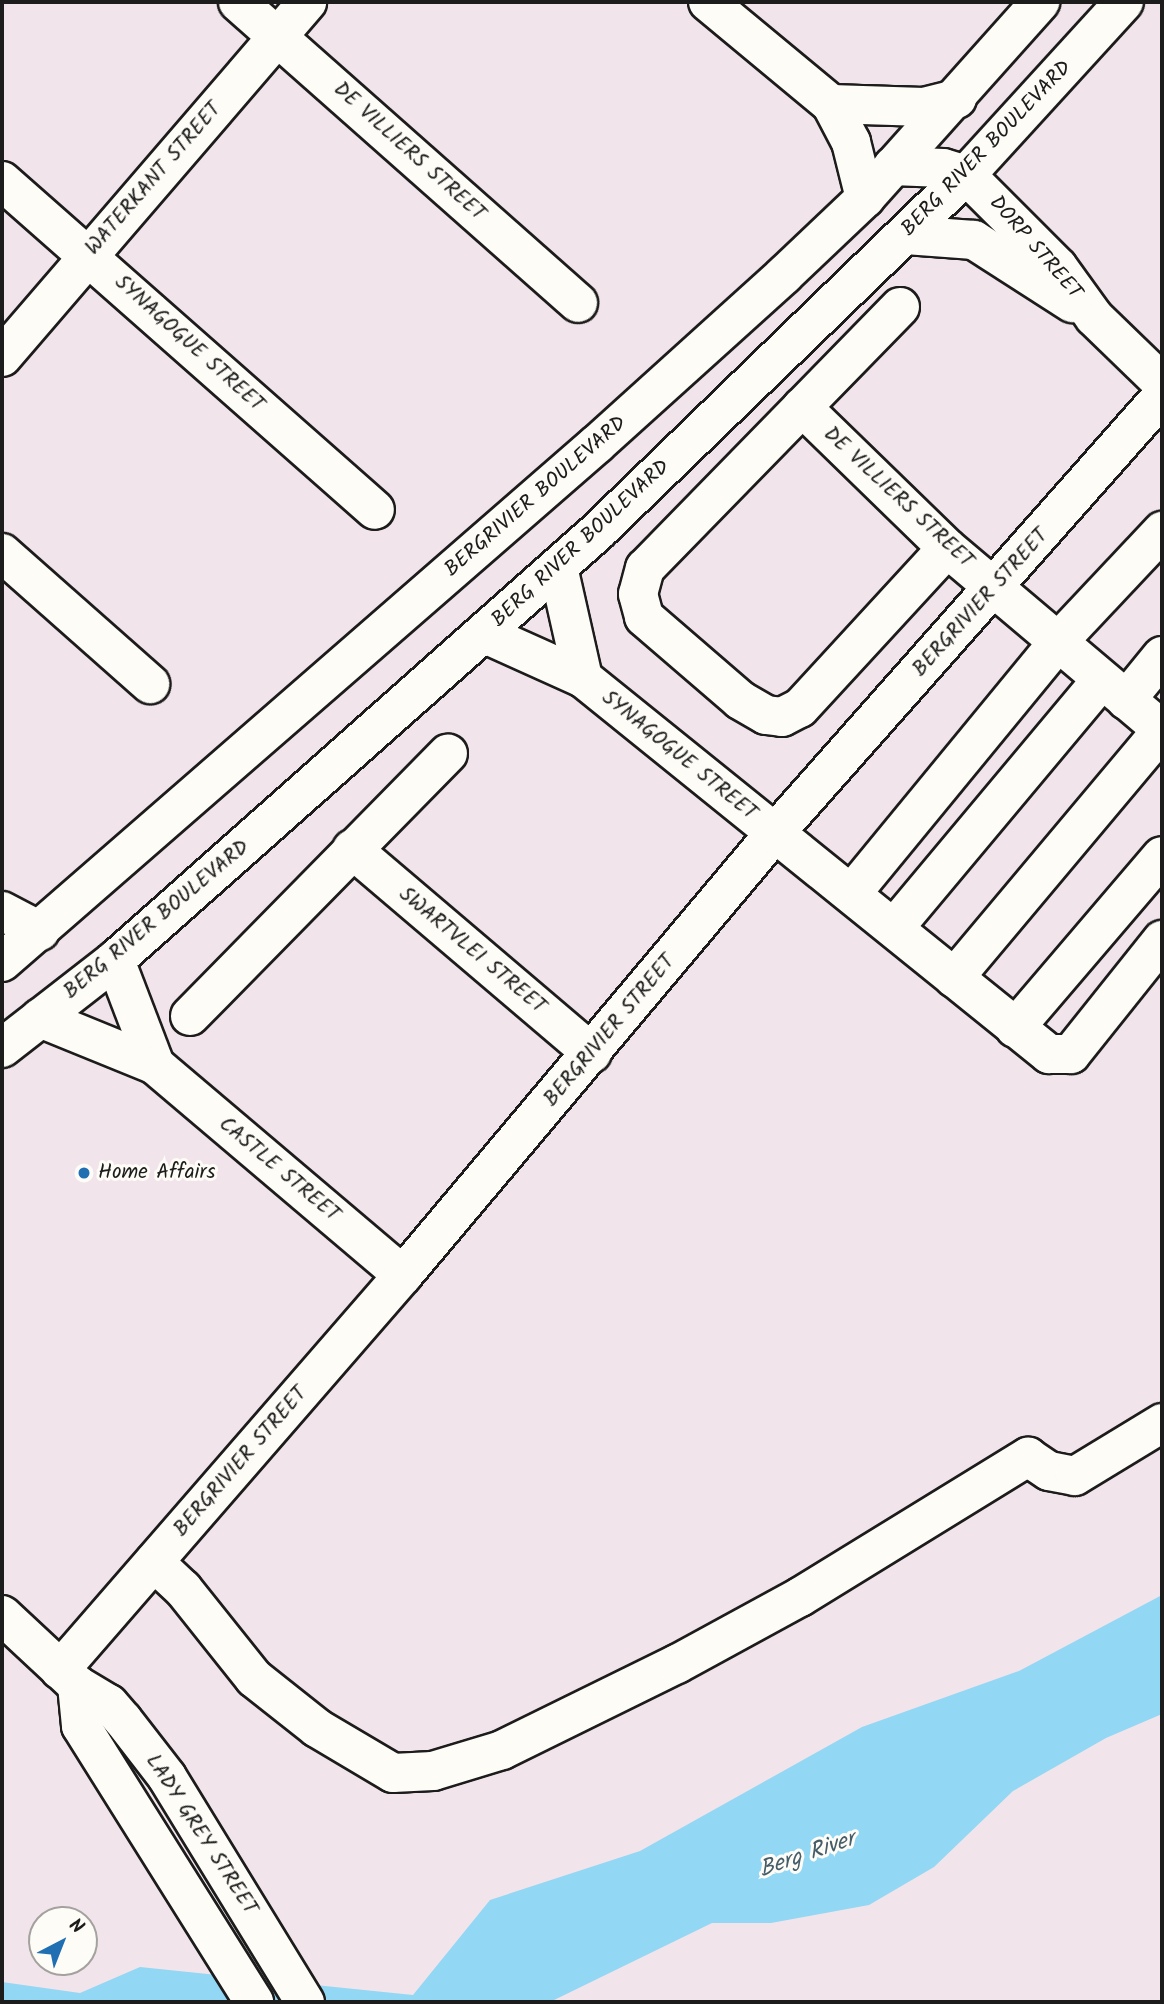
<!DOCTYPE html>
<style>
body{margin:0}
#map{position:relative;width:1164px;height:2004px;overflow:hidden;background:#f2e4eb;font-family:Kalam,sans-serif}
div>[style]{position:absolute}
.water>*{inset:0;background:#92d7f4}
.roads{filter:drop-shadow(2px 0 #1c1c1c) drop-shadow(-2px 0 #1c1c1c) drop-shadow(0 2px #1c1c1c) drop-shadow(0 -2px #1c1c1c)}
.minor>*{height:38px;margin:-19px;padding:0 19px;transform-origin:19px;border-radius:19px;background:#fdfcf7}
.major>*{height:38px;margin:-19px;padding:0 19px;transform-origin:19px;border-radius:19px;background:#fdfcf7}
.dots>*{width:19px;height:19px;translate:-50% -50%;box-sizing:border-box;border:4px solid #fdfcf7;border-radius:50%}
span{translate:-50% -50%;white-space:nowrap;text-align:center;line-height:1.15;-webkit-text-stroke:6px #fdfcf7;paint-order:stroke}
.street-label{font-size:21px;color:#1c1c1c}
.poi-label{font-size:21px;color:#1c1c1c}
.left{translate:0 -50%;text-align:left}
.water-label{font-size:23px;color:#455d68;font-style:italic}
.frame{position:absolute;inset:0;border:4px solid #1c1c1c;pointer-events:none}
.north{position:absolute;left:28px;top:1906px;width:70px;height:70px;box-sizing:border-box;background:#fdfcf7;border:2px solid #a3a29f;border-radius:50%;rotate:42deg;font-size:19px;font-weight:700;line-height:28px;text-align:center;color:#1c1c1c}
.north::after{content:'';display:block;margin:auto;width:24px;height:32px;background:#1f6fb2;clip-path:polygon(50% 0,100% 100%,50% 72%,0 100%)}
</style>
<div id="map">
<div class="water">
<i style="clip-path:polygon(1162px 1595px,1162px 1714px,1106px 1738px,1013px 1791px,934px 1867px,869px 1905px,771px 1923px,712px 1923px,550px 2002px,2px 2002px,2px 1982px,80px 1993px,140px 1967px,413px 1995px,490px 1900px,640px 1851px,862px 1727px,1019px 1671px)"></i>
</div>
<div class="roads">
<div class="minor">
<i style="left:238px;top:2px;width:454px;rotate:41.5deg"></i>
<i style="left:708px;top:2px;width:160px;rotate:39.7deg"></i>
<i style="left:831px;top:104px;width:43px;rotate:62.2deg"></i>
<i style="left:851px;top:142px;width:58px;rotate:76deg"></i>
<i style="left:831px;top:104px;width:93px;rotate:1.8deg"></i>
<i style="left:924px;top:107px;width:34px;rotate:-14deg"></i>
<i style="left:893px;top:166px;width:50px;rotate:2.3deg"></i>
<i style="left:943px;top:168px;width:24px;rotate:17deg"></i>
<i style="left:966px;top:175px;width:130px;rotate:45deg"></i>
<i style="left:1058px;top:267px;width:62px;rotate:54.2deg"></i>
<i style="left:1094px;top:317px;width:95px;rotate:44.1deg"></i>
<i style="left:2px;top:181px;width:497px;rotate:41.4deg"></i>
<i style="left:906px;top:235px;width:68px;rotate:4.2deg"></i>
<i style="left:974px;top:240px;width:117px;rotate:32.7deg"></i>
<i style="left:900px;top:307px;width:365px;rotate:134.3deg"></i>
<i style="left:645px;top:568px;width:27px;rotate:105deg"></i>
<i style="left:638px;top:594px;width:24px;rotate:75deg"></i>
<i style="left:644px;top:617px;width:127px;rotate:40.8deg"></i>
<i style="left:740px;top:700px;width:30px;rotate:30deg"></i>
<i style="left:766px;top:715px;width:16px;rotate:7deg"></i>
<i style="left:782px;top:717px;width:20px;rotate:-27deg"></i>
<i style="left:800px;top:708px;width:217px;rotate:-47.4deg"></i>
<i style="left:2px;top:357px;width:468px;rotate:-49.3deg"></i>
<i style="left:802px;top:407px;width:202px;rotate:44.2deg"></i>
<i style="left:947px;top:548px;width:282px;rotate:40.2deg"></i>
<i style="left:2px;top:553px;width:198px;rotate:41.5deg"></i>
<i style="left:558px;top:567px;width:114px;rotate:77.3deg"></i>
<i style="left:485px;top:634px;width:107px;rotate:24.2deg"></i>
<i style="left:583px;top:678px;width:599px;rotate:38.9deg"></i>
<i style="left:1049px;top:1054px;width:22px"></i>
<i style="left:1071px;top:1054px;width:146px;rotate:-51.4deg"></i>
<i style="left:1126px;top:700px;width:57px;rotate:-50.7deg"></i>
<i style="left:352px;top:849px;width:315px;rotate:40.4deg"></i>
<i style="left:852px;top:893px;width:323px;rotate:-50.6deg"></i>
<i style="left:1057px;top:643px;width:154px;rotate:-46.8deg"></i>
<i style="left:2px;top:911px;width:43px;rotate:27.8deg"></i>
<i style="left:894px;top:928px;width:323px;rotate:-50.1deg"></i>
<i style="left:115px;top:960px;width:112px;rotate:69.1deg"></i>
<i style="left:2px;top:962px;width:789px;rotate:-41.04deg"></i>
<i style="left:597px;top:444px;width:252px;rotate:-42.1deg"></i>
<i style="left:784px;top:275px;width:112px;rotate:-43.5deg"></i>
<i style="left:865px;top:198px;width:263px;rotate:-48.2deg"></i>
<i style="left:954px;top:978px;width:324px;rotate:-50deg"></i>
<i style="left:190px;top:1016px;width:368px;rotate:-45.5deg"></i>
<i style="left:40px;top:1018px;width:124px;rotate:22.2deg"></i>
<i style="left:155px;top:1065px;width:325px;rotate:40.3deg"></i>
<i style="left:1015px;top:1028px;width:226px;rotate:-49.5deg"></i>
<i style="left:2px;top:1048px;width:143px;rotate:-37.9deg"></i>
<i style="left:115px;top:960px;width:645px;rotate:-41.6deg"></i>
<i style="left:597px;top:532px;width:513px;rotate:-44.05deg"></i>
<i style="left:966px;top:175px;width:234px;rotate:-47.6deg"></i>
<i style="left:154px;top:1562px;width:40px;rotate:43deg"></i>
<i style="left:183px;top:1589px;width:114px;rotate:51.4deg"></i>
<i style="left:254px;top:1678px;width:80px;rotate:38.4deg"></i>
<i style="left:317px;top:1728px;width:88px;rotate:30.6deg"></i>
<i style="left:393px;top:1773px;width:40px;rotate:-2.9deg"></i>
<i style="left:433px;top:1771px;width:72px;rotate:-16.9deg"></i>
<i style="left:502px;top:1750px;width:195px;rotate:-26.2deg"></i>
<i style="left:677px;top:1664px;width:140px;rotate:-28.6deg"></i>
<i style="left:800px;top:1597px;width:268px;rotate:-31.6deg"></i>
<i style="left:1028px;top:1457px;width:25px;rotate:34deg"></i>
<i style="left:1049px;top:1471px;width:26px;rotate:11deg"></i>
<i style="left:1075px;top:1476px;width:102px;rotate:-31.3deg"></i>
<i style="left:60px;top:1670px;width:523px;rotate:-49.03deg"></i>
<i style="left:403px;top:1275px;width:576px;rotate:-49.93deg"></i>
<i style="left:774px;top:834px;width:585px;rotate:-48.46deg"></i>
</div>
<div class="major">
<i style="left:2px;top:1615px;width:103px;rotate:43deg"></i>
<i style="left:77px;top:1685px;width:37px;rotate:31deg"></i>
<i style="left:109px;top:1704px;width:21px;rotate:49deg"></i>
<i style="left:123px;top:1720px;width:72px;rotate:52.3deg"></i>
<i style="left:167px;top:1777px;width:264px;rotate:58.5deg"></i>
<i style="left:77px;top:1685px;width:41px;rotate:84.4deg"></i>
<i style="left:81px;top:1726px;width:326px;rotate:57.9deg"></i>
</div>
</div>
<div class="dots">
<i style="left:84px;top:1173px;background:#1f6fb2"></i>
</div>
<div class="street-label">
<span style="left:987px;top:149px;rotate:-46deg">BERG RIVER BOULEVARD</span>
<span style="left:409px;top:152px;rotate:42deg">DE VILLIERS STREET</span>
<span style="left:154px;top:179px;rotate:-49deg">WATERKANT STREET</span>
<span style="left:1035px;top:248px;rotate:49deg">DORP STREET</span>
<span style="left:189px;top:344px;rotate:42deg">SYNAGOGUE STREET</span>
<span style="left:536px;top:497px;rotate:-41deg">BERGRIVIER BOULEVARD</span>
<span style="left:898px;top:498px;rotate:43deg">DE VILLIERS STREET</span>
<span style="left:581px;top:544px;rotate:-43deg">BERG RIVER BOULEVARD</span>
<span style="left:981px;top:603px;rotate:-48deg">BERGRIVIER STREET</span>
<span style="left:679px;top:756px;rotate:39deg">SYNAGOGUE STREET</span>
<span style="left:157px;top:920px;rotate:-40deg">BERG RIVER BOULEVARD</span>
<span style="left:472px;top:951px;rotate:40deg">SWARTVLEI STREET</span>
<span style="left:610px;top:1031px;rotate:-50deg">BERGRIVIER STREET</span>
<span style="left:279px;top:1170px;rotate:40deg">CASTLE STREET</span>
<span style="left:241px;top:1462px;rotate:-49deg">BERGRIVIER STREET</span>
<span style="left:201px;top:1835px;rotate:57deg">LADY GREY STREET</span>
</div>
<div class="poi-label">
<span class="left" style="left:98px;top:1173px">Home Affairs</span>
</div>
<div class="water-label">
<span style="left:807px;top:1855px;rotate:-19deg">Berg River</span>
</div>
<div class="frame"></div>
<div class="north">N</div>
</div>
